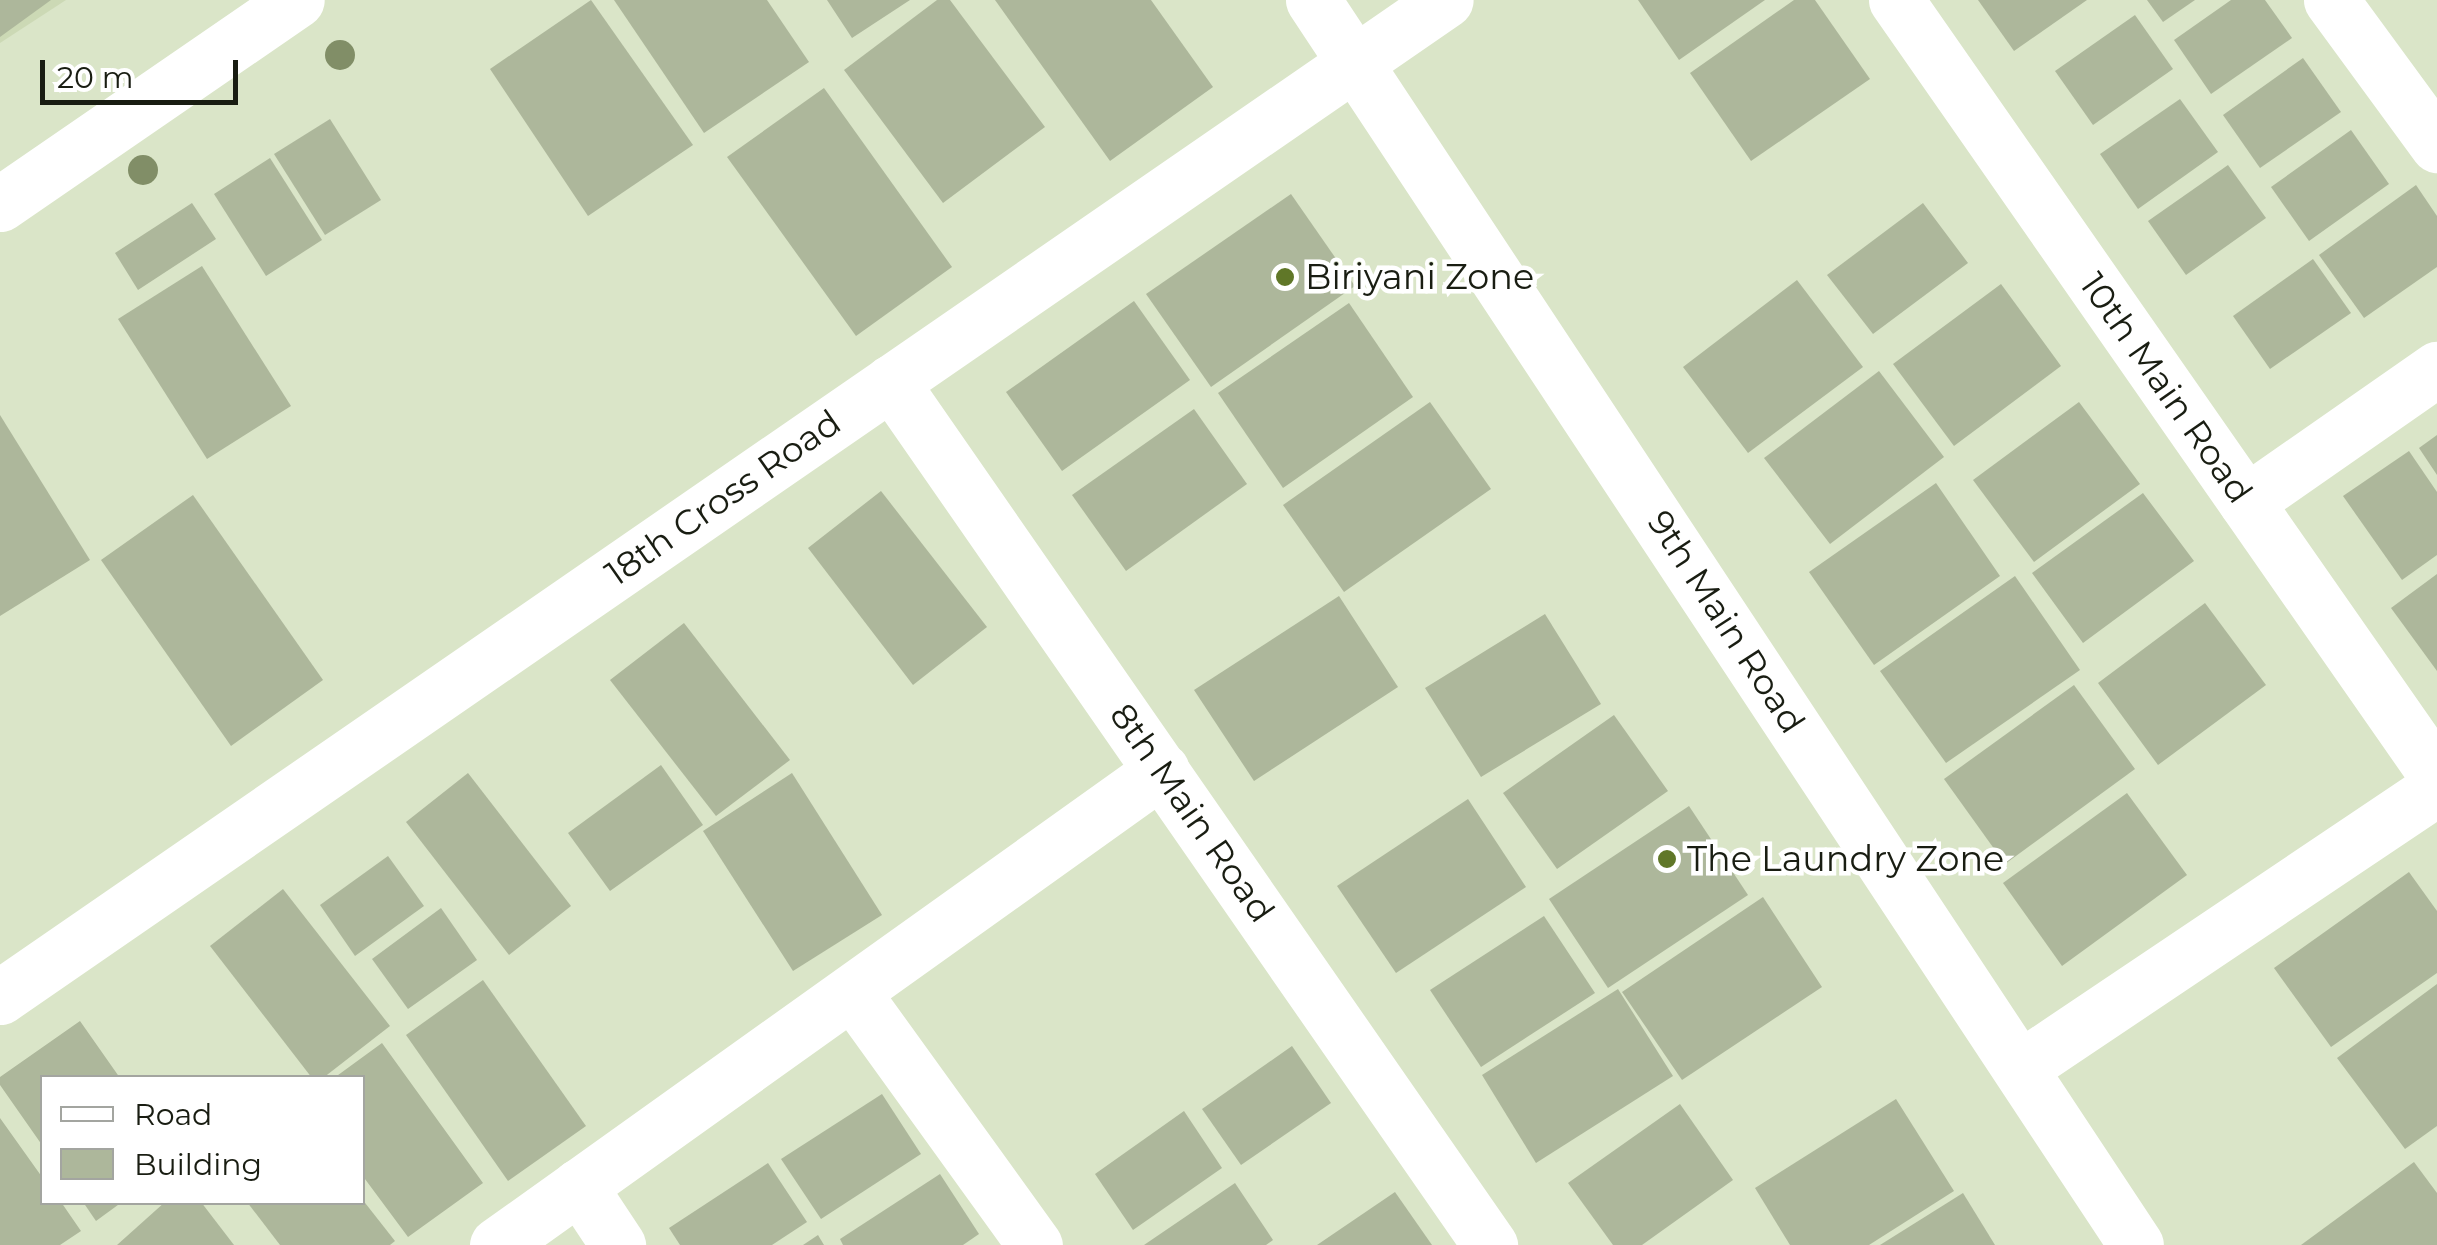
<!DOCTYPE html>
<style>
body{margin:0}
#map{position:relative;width:2437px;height:1245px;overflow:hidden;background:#dae5c8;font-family:Montserrat,sans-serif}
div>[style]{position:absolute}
.built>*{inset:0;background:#ccd9b5}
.building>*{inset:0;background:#adb79b}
.street>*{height:55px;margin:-27.5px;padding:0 27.5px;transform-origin:27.5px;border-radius:27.5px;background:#fff}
.secondary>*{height:55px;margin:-27.5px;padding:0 27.5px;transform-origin:27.5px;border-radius:27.5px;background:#fff}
.trees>*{width:30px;height:30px;margin:-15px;border-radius:50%;background:#818e67}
.dots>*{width:28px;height:28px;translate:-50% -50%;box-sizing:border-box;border:5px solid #fff;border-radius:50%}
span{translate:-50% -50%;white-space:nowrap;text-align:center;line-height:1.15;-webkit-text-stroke:9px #fff;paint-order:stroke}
.poi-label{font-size:35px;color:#191d12}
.left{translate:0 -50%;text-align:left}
.street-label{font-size:35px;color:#191d12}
.legend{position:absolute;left:40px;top:1075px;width:325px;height:130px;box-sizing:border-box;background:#fff;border:2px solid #a3a5a0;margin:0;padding:12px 18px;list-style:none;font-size:30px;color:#191d12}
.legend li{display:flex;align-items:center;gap:20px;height:50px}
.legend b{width:50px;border:2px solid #a3a5a0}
.scale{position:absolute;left:40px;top:60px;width:198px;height:45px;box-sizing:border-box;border:5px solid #191d12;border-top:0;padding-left:12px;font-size:30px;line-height:35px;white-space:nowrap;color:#191d12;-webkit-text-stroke:8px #fff;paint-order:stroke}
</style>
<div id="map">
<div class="built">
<i style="clip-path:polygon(0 0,66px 0,0 43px)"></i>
</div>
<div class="building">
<i style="clip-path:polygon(0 0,51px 0,0 37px)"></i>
<i style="clip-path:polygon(591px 0,693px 145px,588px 216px,490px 69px)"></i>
<i style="clip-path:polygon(614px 0,767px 0,809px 62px,704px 133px)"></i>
<i style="clip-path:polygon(827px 0,910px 0,852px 38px)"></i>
<i style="clip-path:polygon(937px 0,950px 0,1045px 127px,943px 203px,844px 70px)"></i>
<i style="clip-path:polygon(995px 0,1151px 0,1213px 87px,1110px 161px)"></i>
<i style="clip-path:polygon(1638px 0,1765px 0,1679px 60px)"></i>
<i style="clip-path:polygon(1794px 0,1815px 0,1870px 79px,1751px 161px,1690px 73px)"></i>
<i style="clip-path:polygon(1978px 0,2087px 0,2014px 51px)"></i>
<i style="clip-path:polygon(2147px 0,2195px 0,2163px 22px)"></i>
<i style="clip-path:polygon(2231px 0,2265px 0,2292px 38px,2211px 94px,2174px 40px)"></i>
<i style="clip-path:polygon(2135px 15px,2173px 69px,2093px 125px,2055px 71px)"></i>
<i style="clip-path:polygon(2303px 58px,2341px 112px,2260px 168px,2223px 115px)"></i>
<i style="clip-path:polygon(824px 88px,952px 267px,856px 336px,727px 157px)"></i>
<i style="clip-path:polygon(2180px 99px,2218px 152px,2138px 209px,2100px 154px)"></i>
<i style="clip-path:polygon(330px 119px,381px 200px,325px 235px,274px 154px)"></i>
<i style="clip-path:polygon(2351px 130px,2389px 184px,2309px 241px,2271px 187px)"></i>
<i style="clip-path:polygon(270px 158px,322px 240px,266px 276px,214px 194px)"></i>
<i style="clip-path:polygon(2228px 165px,2266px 218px,2186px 275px,2148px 221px)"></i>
<i style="clip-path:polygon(2416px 185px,2437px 216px,2437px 267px,2364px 318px,2319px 255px)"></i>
<i style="clip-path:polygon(1291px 194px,1355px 286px,1211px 387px,1146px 294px)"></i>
<i style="clip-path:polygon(192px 203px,216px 239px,138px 290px,115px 253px)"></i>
<i style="clip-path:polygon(1923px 203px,1968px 263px,1873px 334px,1827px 275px)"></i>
<i style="clip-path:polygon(2313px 259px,2351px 313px,2270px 369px,2233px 316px)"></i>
<i style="clip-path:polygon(202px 266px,291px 406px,207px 459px,118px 319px)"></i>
<i style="clip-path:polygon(1797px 280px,1863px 367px,1748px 453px,1683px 367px)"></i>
<i style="clip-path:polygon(2001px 284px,2061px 366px,1954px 446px,1893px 364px)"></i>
<i style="clip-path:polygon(1134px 301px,1190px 380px,1062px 471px,1006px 392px)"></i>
<i style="clip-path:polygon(1349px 303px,1413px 397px,1283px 488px,1218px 393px)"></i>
<i style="clip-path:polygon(1879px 371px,1944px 457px,1830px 544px,1764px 458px)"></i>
<i style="clip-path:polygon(1430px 402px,1491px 489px,1344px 592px,1283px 505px)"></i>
<i style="clip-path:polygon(2079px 402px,2140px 484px,2034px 562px,1973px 480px)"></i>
<i style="clip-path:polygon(1194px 409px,1247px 484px,1126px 571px,1072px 495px)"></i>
<i style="clip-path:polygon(0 415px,90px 560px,0 616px)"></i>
<i style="clip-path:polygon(2437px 435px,2437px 475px,2419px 448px)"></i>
<i style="clip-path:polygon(2409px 451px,2437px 492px,2437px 555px,2402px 580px,2343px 496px)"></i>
<i style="clip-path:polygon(1936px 483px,2000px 576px,1874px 665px,1809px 572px)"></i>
<i style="clip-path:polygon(881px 491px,987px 627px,913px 685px,808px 548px)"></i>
<i style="clip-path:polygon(2143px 493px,2194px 561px,2083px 643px,2032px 573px)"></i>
<i style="clip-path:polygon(193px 495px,323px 680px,231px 746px,101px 560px)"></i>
<i style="clip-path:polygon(2437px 574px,2437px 671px,2391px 608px)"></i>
<i style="clip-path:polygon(2015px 576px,2080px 670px,1946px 763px,1880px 671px)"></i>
<i style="clip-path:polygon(1339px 596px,1398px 687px,1254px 781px,1194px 690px)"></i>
<i style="clip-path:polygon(2205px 603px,2266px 685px,2158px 765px,2098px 683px)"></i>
<i style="clip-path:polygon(1545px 614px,1601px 704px,1481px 777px,1425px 688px)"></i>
<i style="clip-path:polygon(684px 623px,790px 760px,716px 816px,610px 680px)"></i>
<i style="clip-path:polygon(2074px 685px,2135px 769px,2005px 864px,1944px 779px)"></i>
<i style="clip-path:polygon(1614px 715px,1668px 791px,1557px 869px,1503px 793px)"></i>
<i style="clip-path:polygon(661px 765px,703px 825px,610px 891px,568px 833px)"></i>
<i style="clip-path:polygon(468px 773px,571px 906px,509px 955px,406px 822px)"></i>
<i style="clip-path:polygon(792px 773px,882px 915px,793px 971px,703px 831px)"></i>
<i style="clip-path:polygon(2127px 793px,2187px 875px,2062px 966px,2003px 883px)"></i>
<i style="clip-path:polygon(1468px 799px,1526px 887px,1396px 973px,1337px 886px)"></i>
<i style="clip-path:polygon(1689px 806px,1748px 895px,1608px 988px,1549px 899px)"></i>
<i style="clip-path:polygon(388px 856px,424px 906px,355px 956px,320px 905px)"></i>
<i style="clip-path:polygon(2409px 872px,2437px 911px,2437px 973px,2331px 1047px,2274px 968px)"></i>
<i style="clip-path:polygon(283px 889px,390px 1026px,323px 1078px,312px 1078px,210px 946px)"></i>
<i style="clip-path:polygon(1763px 897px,1822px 987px,1682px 1080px,1622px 992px)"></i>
<i style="clip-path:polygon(441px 908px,477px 960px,408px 1009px,372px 959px)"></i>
<i style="clip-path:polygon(1544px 916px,1595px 993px,1481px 1067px,1430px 990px)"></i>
<i style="clip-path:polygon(483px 980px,586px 1126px,508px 1181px,406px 1035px)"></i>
<i style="clip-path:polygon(2437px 984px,2437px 1126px,2405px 1149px,2337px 1058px)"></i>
<i style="clip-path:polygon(1618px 989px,1673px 1076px,1536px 1163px,1482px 1075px)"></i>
<i style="clip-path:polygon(80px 1021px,120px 1078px,42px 1078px,42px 1145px,0 1085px,0 1077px)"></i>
<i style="clip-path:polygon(382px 1043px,483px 1183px,408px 1237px,362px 1175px,362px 1078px,334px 1078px)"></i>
<i style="clip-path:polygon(1292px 1046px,1331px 1103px,1241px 1165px,1202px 1109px)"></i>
<i style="clip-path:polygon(882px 1094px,921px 1154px,821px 1219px,781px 1159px)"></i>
<i style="clip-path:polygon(1896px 1099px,1954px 1191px,1869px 1245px,1790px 1245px,1755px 1188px)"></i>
<i style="clip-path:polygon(1680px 1104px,1733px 1180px,1642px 1245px,1613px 1245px,1568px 1183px)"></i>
<i style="clip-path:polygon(1184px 1111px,1222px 1168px,1133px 1230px,1095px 1174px)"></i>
<i style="clip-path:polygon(0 1118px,42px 1177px,42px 1202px,61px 1202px,81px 1231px,60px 1245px,0 1245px)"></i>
<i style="clip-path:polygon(2414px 1162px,2437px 1193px,2437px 1245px,2301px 1245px)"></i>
<i style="clip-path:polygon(768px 1163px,807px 1222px,772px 1245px,680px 1245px,669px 1228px)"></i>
<i style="clip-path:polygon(940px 1174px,979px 1234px,963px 1245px,843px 1245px,840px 1239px)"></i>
<i style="clip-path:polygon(1235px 1183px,1273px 1240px,1266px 1245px,1144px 1245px)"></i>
<i style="clip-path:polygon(1395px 1192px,1432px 1245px,1317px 1245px)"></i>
<i style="clip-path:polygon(1963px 1193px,1995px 1245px,1880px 1245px)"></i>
<i style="clip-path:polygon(362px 1199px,395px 1241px,390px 1245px,280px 1245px,247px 1202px)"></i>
<i style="clip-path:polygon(83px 1202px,122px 1202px,96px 1221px)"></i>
<i style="clip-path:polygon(165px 1202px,201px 1202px,234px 1245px,117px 1245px)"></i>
<i style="clip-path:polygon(818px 1235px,824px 1245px,803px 1245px)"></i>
</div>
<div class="street">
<i style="left:1896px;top:0;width:946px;rotate:55.12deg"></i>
<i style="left:2331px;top:0;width:180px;rotate:53.8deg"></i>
<i style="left:891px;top:382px;width:1051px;rotate:55.24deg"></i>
<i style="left:2246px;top:502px;width:233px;rotate:-34.9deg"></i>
<i style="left:853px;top:993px;width:311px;rotate:54.2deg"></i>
<i style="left:0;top:997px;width:1756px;rotate:-34.59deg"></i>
<i style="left:2020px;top:1068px;width:502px;rotate:-33.88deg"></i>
<i style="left:579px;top:1186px;width:71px;rotate:56.5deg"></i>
<i style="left:497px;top:1245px;width:817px;rotate:-35.54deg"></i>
</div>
<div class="secondary">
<i style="left:1313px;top:0;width:1492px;rotate:56.53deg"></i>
<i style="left:0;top:204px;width:360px;rotate:-34.5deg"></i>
</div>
<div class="trees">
<i style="left:340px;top:55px"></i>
<i style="left:143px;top:170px"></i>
</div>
<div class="dots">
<i style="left:1285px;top:277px;background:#607728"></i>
<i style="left:1667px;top:859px;background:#607728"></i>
</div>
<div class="poi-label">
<span class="left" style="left:1305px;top:277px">Biriyani Zone</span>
<span class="left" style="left:1687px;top:859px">The Laundry Zone</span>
</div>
<div class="street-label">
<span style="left:2166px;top:388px;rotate:55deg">10th Main Road</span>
<span style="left:723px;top:498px;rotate:-35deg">18th Cross Road</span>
<span style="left:1726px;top:622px;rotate:57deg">9th Main Road</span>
<span style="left:1192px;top:813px;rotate:55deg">8th Main Road</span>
</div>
<ul class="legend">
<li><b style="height:12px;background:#fff"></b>Road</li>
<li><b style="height:28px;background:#adb79b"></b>Building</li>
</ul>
<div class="scale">20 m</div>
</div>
